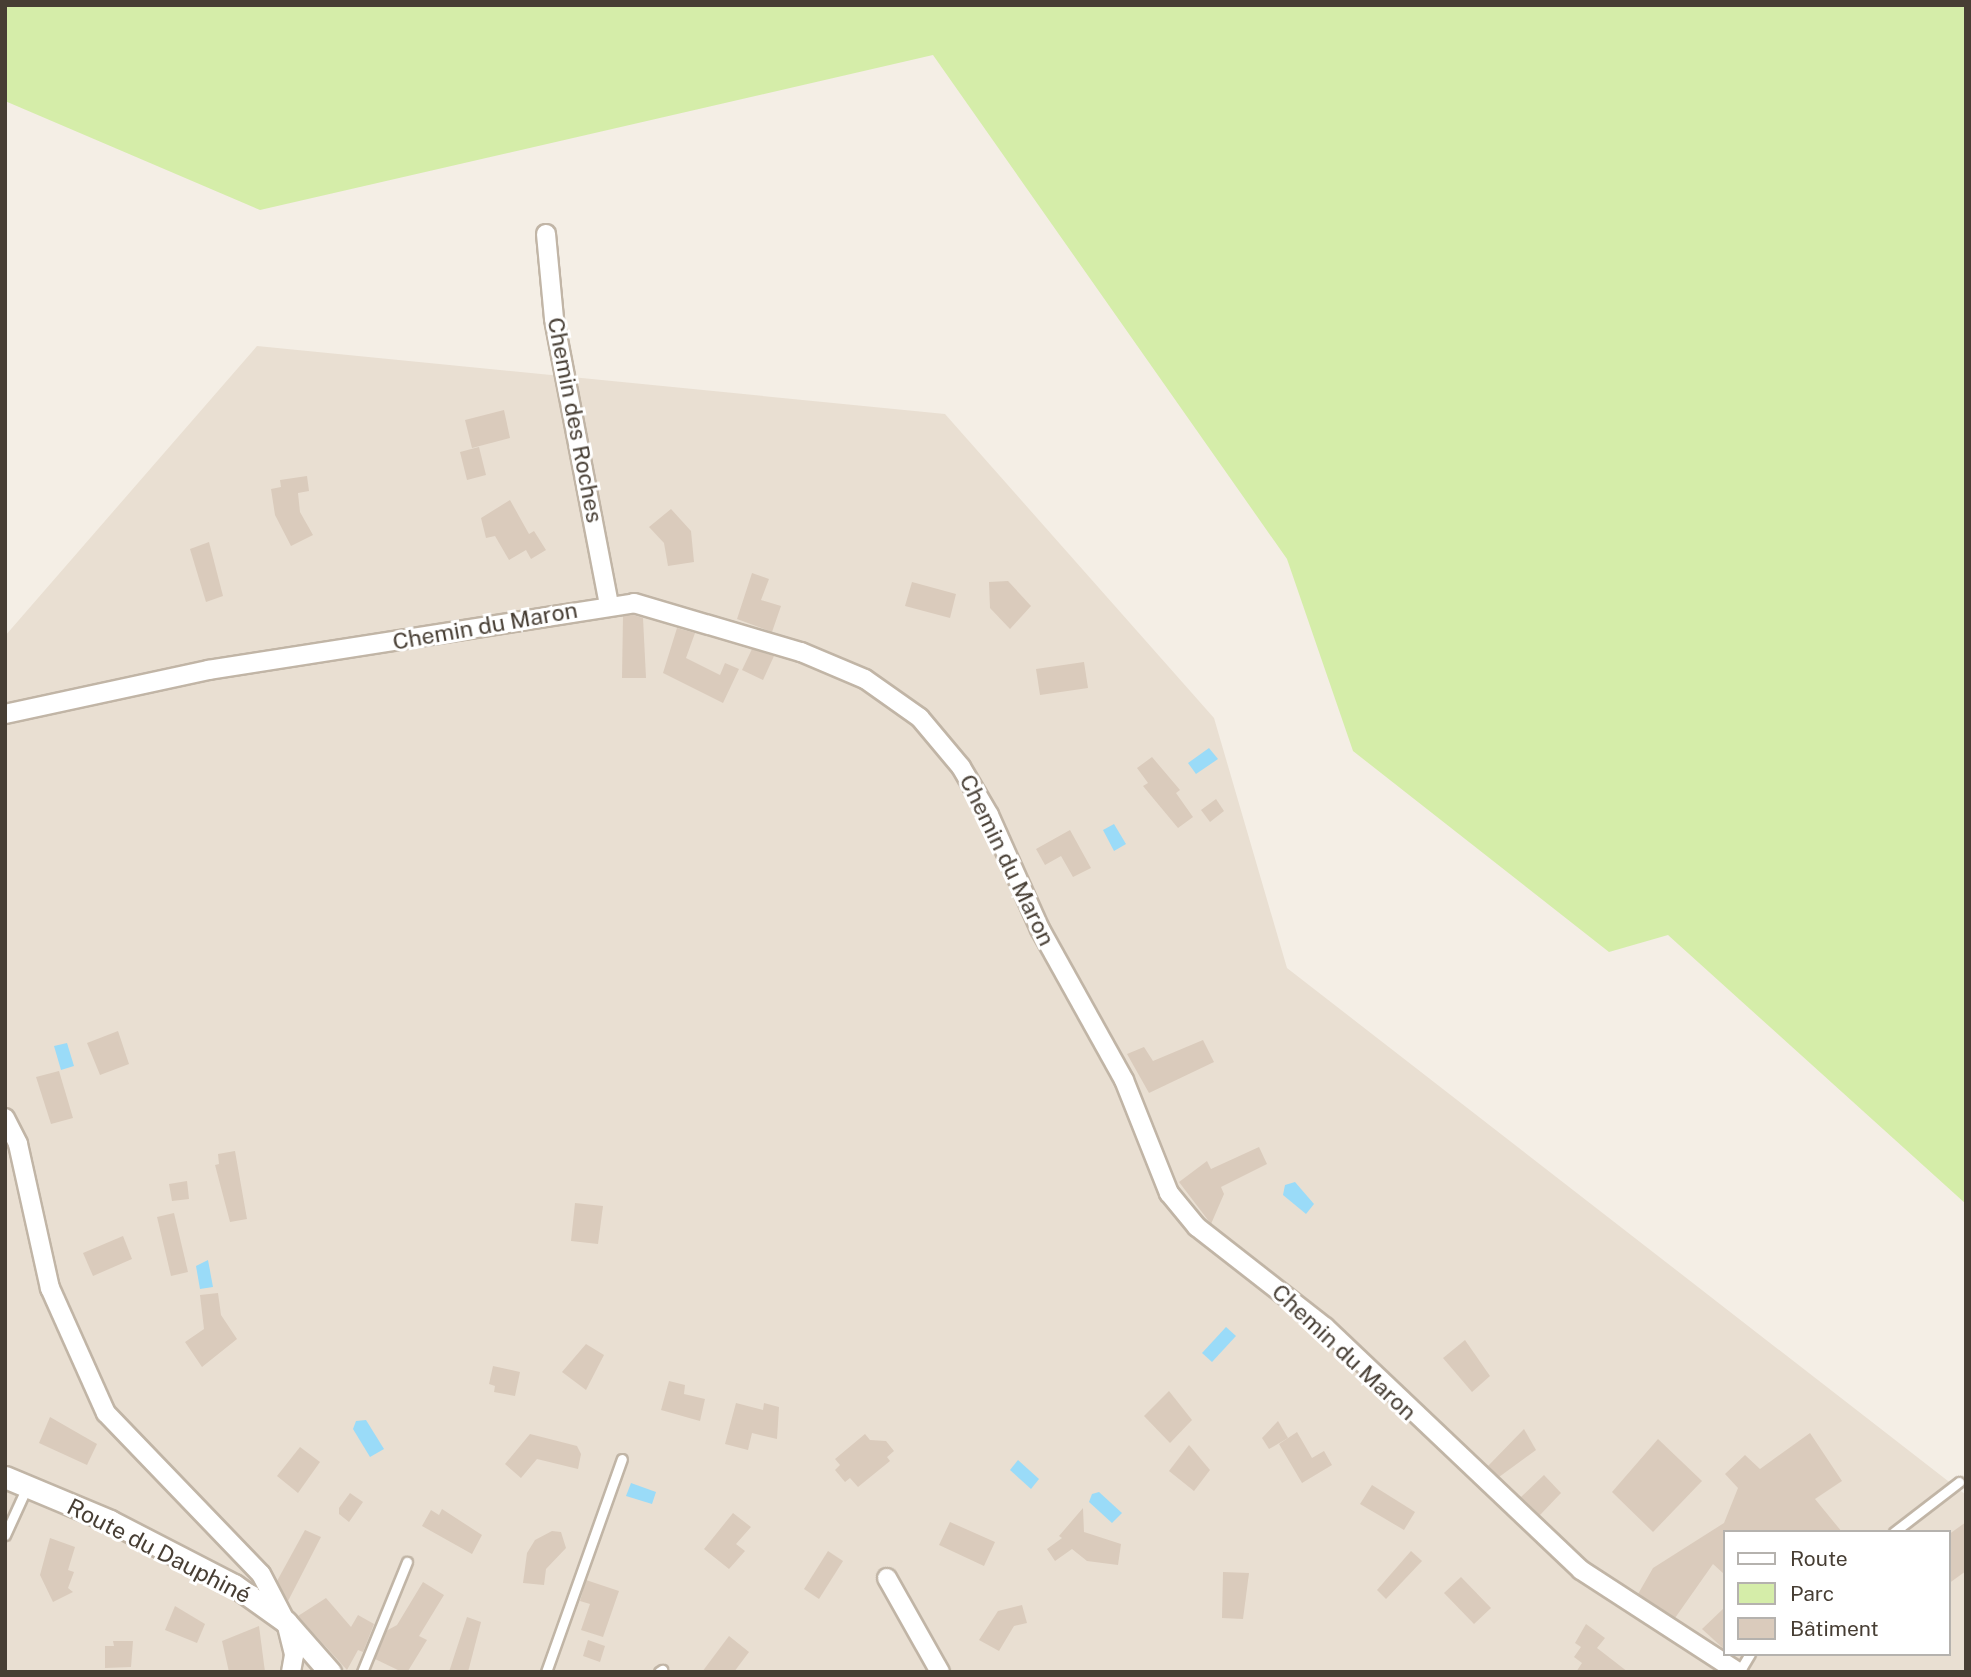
<!DOCTYPE html>
<meta charset="utf-8">
<style>
body{margin:0}
#map{position:relative;width:1971px;height:1677px;overflow:hidden;background:#f4eee5;font-family:"Public Sans",sans-serif}
div>[style]{position:absolute}
.residential>*{inset:0;background:#e9dfd2}
.green>*{inset:0;background:#d5eda9}
.water>*{inset:0;background:#9adbf8}
.building>*{inset:0;background:#dacbbc}
.roads{filter:drop-shadow(2px 0 #c1b5a6) drop-shadow(-2px 0 #c1b5a6) drop-shadow(0 2px #c1b5a6) drop-shadow(0 -2px #c1b5a6)}
.service>*{height:9px;margin:-4.5px;padding:0 4.5px;transform-origin:4.5px;border-radius:4.5px;background:#fff}
.minor>*{height:18px;margin:-9px;padding:0 9px;transform-origin:9px;border-radius:9px;background:#fff}
.tertiary>*{height:21px;margin:-10.5px;padding:0 10.5px;transform-origin:10.5px;border-radius:10.5px;background:#fff}
span{translate:-50% -50%;white-space:nowrap;text-align:center;line-height:1.15;-webkit-text-stroke:6px #fff;paint-order:stroke}
.street-label{font-size:23px;color:#473e34}
.frame{position:absolute;inset:0;border:7px solid #473e34;pointer-events:none}
.legend{position:absolute;left:1723px;top:1530px;width:228px;height:126px;box-sizing:border-box;background:#fff;border:2px solid #b5b2ae;margin:0;padding:9px 12px;list-style:none;font-size:21px;color:#473e34}
.legend li{display:flex;align-items:center;gap:14px;height:35px}
.legend b{width:35px;border:2px solid #b5b2ae}
</style>
<div id="map">
<div class="residential">
<i style="clip-path:polygon(evenodd,257px 346px,945px 414px,1214px 718px,1287px 968px,1966px 1495px,1966px 1672px,5px 1672px,5px 636px,257px 346px,1724px 1532px,1948px 1532px,1948px 1654px,1724px 1654px,1724px 1532px)"></i>
</div>
<div class="green">
<i style="clip-path:polygon(5px 5px,1966px 5px,1966px 1204px,1668px 935px,1609px 952px,1353px 751px,1287px 559px,933px 55px,260px 210px,5px 101px)"></i>
</div>
<div class="water">
<i style="clip-path:polygon(1209px 748px,1218px 759px,1196px 774px,1188px 763px)"></i>
<i style="clip-path:polygon(1114px 824px,1126px 844px,1114px 851px,1103px 830px)"></i>
<i style="clip-path:polygon(67px 1043px,74px 1066px,61px 1070px,54px 1046px)"></i>
<i style="clip-path:polygon(1295px 1182px,1314px 1204px,1306px 1214px,1283px 1195px,1285px 1185px)"></i>
<i style="clip-path:polygon(208px 1260px,213px 1287px,200px 1289px,196px 1266px)"></i>
<i style="clip-path:polygon(1226px 1327px,1236px 1336px,1212px 1362px,1202px 1353px)"></i>
<i style="clip-path:polygon(366px 1420px,384px 1449px,370px 1457px,353px 1429px,356px 1421px)"></i>
<i style="clip-path:polygon(1018px 1460px,1039px 1479px,1031px 1489px,1010px 1470px)"></i>
<i style="clip-path:polygon(631px 1483px,656px 1492px,652px 1504px,626px 1496px)"></i>
<i style="clip-path:polygon(1099px 1492px,1122px 1513px,1112px 1523px,1089px 1502px,1092px 1494px)"></i>
</div>
<div class="building">
<i style="clip-path:polygon(504px 410px,510px 438px,472px 448px,465px 420px)"></i>
<i style="clip-path:polygon(479px 447px,486px 475px,467px 480px,460px 452px)"></i>
<i style="clip-path:polygon(307px 476px,309px 491px,298px 493px,300px 512px,313px 535px,291px 546px,275px 515px,271px 489px,281px 487px,280px 480px)"></i>
<i style="clip-path:polygon(510px 500px,529px 534px,534px 531px,546px 550px,531px 559px,526px 550px,509px 560px,495px 536px,486px 538px,481px 518px)"></i>
<i style="clip-path:polygon(671px 509px,691px 531px,694px 562px,668px 566px,664px 543px,649px 527px)"></i>
<i style="clip-path:polygon(209px 542px,223px 596px,206px 602px,190px 549px)"></i>
<i style="clip-path:polygon(752px 573px,769px 579px,761px 600px,781px 606px,772px 632px,737px 619px)"></i>
<i style="clip-path:polygon(1008px 581px,1031px 606px,1010px 629px,990px 608px,989px 582px)"></i>
<i style="clip-path:polygon(912px 582px,956px 594px,950px 618px,905px 606px)"></i>
<i style="clip-path:polygon(633px 615px,643px 618px,646px 678px,622px 678px,623px 616px)"></i>
<i style="clip-path:polygon(677px 628px,695px 633px,686px 658px,720px 675px,725px 663px,739px 669px,723px 703px,663px 673px)"></i>
<i style="clip-path:polygon(752px 649px,774px 656px,763px 680px,742px 670px)"></i>
<i style="clip-path:polygon(1084px 662px,1088px 688px,1040px 695px,1036px 669px)"></i>
<i style="clip-path:polygon(1152px 757px,1180px 790px,1176px 793px,1193px 817px,1178px 828px,1143px 786px,1148px 783px,1137px 768px)"></i>
<i style="clip-path:polygon(1216px 799px,1224px 811px,1210px 822px,1201px 810px)"></i>
<i style="clip-path:polygon(1070px 830px,1091px 868px,1073px 877px,1061px 856px,1045px 865px,1036px 849px)"></i>
<i style="clip-path:polygon(118px 1031px,129px 1064px,100px 1075px,87px 1043px)"></i>
<i style="clip-path:polygon(1203px 1040px,1214px 1062px,1149px 1093px,1127px 1054px,1144px 1047px,1153px 1061px)"></i>
<i style="clip-path:polygon(59px 1071px,73px 1118px,51px 1124px,36px 1077px)"></i>
<i style="clip-path:polygon(1259px 1147px,1267px 1164px,1221px 1187px,1224px 1194px,1211px 1224px,1179px 1182px,1207px 1161px,1211px 1169px)"></i>
<i style="clip-path:polygon(235px 1151px,247px 1219px,230px 1222px,215px 1165px,219px 1164px,218px 1154px)"></i>
<i style="clip-path:polygon(187px 1181px,189px 1199px,172px 1201px,169px 1184px)"></i>
<i style="clip-path:polygon(575px 1203px,603px 1206px,598px 1244px,571px 1241px)"></i>
<i style="clip-path:polygon(174px 1213px,188px 1272px,171px 1276px,157px 1217px)"></i>
<i style="clip-path:polygon(123px 1236px,132px 1259px,93px 1276px,83px 1253px)"></i>
<i style="clip-path:polygon(218px 1293px,221px 1315px,237px 1339px,202px 1367px,185px 1342px,204px 1329px,200px 1295px)"></i>
<i style="clip-path:polygon(1465px 1340px,1490px 1376px,1472px 1392px,1443px 1358px)"></i>
<i style="clip-path:polygon(586px 1344px,604px 1355px,586px 1390px,562px 1372px)"></i>
<i style="clip-path:polygon(493px 1366px,520px 1372px,515px 1396px,494px 1392px,495px 1386px,489px 1384px)"></i>
<i style="clip-path:polygon(669px 1381px,685px 1385px,684px 1394px,705px 1399px,700px 1421px,661px 1410px)"></i>
<i style="clip-path:polygon(1169px 1391px,1192px 1420px,1170px 1443px,1144px 1416px)"></i>
<i style="clip-path:polygon(736px 1403px,763px 1410px,764px 1403px,779px 1407px,777px 1439px,752px 1433px,748px 1450px,725px 1444px)"></i>
<i style="clip-path:polygon(50px 1417px,97px 1444px,87px 1465px,39px 1443px)"></i>
<i style="clip-path:polygon(1278px 1421px,1288px 1438px,1269px 1449px,1262px 1438px)"></i>
<i style="clip-path:polygon(1524px 1429px,1536px 1450px,1499px 1477px,1488px 1466px)"></i>
<i style="clip-path:polygon(1297px 1432px,1312px 1458px,1324px 1451px,1332px 1465px,1302px 1483px,1279px 1444px)"></i>
<i style="clip-path:polygon(1810px 1433px,1842px 1481px,1815px 1499px,1842px 1532px,1724px 1532px,1724px 1574px,1713px 1564px,1675px 1618px,1638px 1594px,1653px 1568px,1724px 1523px,1738px 1488px,1725px 1474px,1745px 1455px,1760px 1469px)"></i>
<i style="clip-path:polygon(530px 1434px,577px 1446px,581px 1454px,578px 1469px,537px 1459px,521px 1478px,505px 1464px)"></i>
<i style="clip-path:polygon(865px 1434px,870px 1440px,886px 1441px,894px 1451px,887px 1457px,890px 1461px,858px 1487px,850px 1478px,845px 1482px,835px 1470px,840px 1465px,835px 1459px)"></i>
<i style="clip-path:polygon(1658px 1439px,1702px 1481px,1653px 1532px,1612px 1492px)"></i>
<i style="clip-path:polygon(1189px 1445px,1210px 1470px,1194px 1491px,1169px 1471px)"></i>
<i style="clip-path:polygon(300px 1447px,320px 1462px,298px 1493px,277px 1476px)"></i>
<i style="clip-path:polygon(1544px 1475px,1561px 1493px,1540px 1515px,1521px 1497px)"></i>
<i style="clip-path:polygon(1372px 1485px,1415px 1512px,1404px 1530px,1360px 1504px)"></i>
<i style="clip-path:polygon(350px 1493px,363px 1502px,349px 1522px,339px 1514px,339px 1508px)"></i>
<i style="clip-path:polygon(1083px 1508px,1084px 1532px,1121px 1544px,1118px 1565px,1087px 1561px,1072px 1549px,1055px 1561px,1047px 1549px,1062px 1538px,1059px 1536px)"></i>
<i style="clip-path:polygon(442px 1509px,482px 1535px,472px 1554px,422px 1526px,431px 1510px,439px 1515px)"></i>
<i style="clip-path:polygon(733px 1513px,751px 1527px,736px 1544px,745px 1551px,729px 1569px,704px 1549px)"></i>
<i style="clip-path:polygon(950px 1522px,995px 1542px,984px 1566px,939px 1545px)"></i>
<i style="clip-path:polygon(1966px 1522px,1966px 1571px,1948px 1584px,1948px 1535px)"></i>
<i style="clip-path:polygon(305px 1530px,321px 1537px,288px 1601px,277px 1581px)"></i>
<i style="clip-path:polygon(552px 1531px,561px 1532px,566px 1548px,546px 1569px,544px 1585px,523px 1583px,527px 1553px,535px 1540px)"></i>
<i style="clip-path:polygon(50px 1538px,75px 1547px,68px 1570px,74px 1572px,68px 1588px,73px 1592px,53px 1602px,40px 1575px)"></i>
<i style="clip-path:polygon(828px 1551px,843px 1561px,819px 1599px,804px 1589px)"></i>
<i style="clip-path:polygon(1411px 1551px,1422px 1561px,1386px 1599px,1377px 1590px)"></i>
<i style="clip-path:polygon(1223px 1572px,1249px 1573px,1243px 1619px,1222px 1618px)"></i>
<i style="clip-path:polygon(1461px 1577px,1491px 1608px,1474px 1624px,1444px 1593px)"></i>
<i style="clip-path:polygon(586px 1580px,619px 1591px,603px 1637px,581px 1630px,590px 1604px,580px 1601px)"></i>
<i style="clip-path:polygon(423px 1582px,444px 1595px,419px 1636px,427px 1640px,408px 1671px,400px 1671px,375px 1659px,386px 1631px,397px 1625px)"></i>
<i style="clip-path:polygon(326px 1598px,351px 1627px,358px 1615px,374px 1624px,363px 1652px,358px 1650px,347px 1670px,298px 1616px)"></i>
<i style="clip-path:polygon(1022px 1605px,1027px 1623px,1014px 1626px,999px 1651px,979px 1640px,998px 1611px)"></i>
<i style="clip-path:polygon(175px 1606px,205px 1624px,197px 1643px,165px 1630px)"></i>
<i style="clip-path:polygon(1724px 1608px,1724px 1649px,1702px 1629px)"></i>
<i style="clip-path:polygon(467px 1617px,481px 1622px,468px 1672px,449px 1672px)"></i>
<i style="clip-path:polygon(1586px 1624px,1605px 1638px,1597px 1648px,1628px 1672px,1576px 1672px,1582px 1663px,1574px 1657px,1581px 1647px,1575px 1643px)"></i>
<i style="clip-path:polygon(259px 1626px,265px 1672px,229px 1672px,222px 1641px)"></i>
<i style="clip-path:polygon(729px 1636px,749px 1652px,734px 1672px,702px 1672px)"></i>
<i style="clip-path:polygon(588px 1640px,605px 1646px,600px 1662px,583px 1656px)"></i>
<i style="clip-path:polygon(113px 1641px,133px 1641px,131px 1667px,105px 1668px,105px 1646px,114px 1646px)"></i>
</div>
<div class="roads">
<div class="service">
<i style="left:1894px;top:1532px;width:82px;rotate:-37.6deg"></i>
<i style="left:5px;top:1535px;width:53px;rotate:-65.4deg"></i>
<i style="left:362px;top:1672px;width:119px;rotate:-67.8deg"></i>
<i style="left:546px;top:1672px;width:226px;rotate:-70.4deg"></i>
<i style="left:659px;top:1672px;width:4px;rotate:-34deg"></i>
<i style="left:1739px;top:1672px;width:21px;rotate:-59deg"></i>
</div>
<div class="minor">
<i style="left:546px;top:234px;width:85px;rotate:84.6deg"></i>
<i style="left:554px;top:319px;width:290px;rotate:79.1deg"></i>
<i style="left:5px;top:714px;width:208px;rotate:-12.2deg"></i>
<i style="left:208px;top:670px;width:431px;rotate:-8.9deg"></i>
<i style="left:634px;top:603px;width:174px;rotate:16.4deg"></i>
<i style="left:801px;top:652px;width:69px;rotate:22.9deg"></i>
<i style="left:865px;top:679px;width:67px;rotate:35.3deg"></i>
<i style="left:920px;top:718px;width:64px;rotate:50.1deg"></i>
<i style="left:961px;top:767px;width:56px;rotate:59.7deg"></i>
<i style="left:989px;top:815px;width:125px;rotate:65.9deg"></i>
<i style="left:1040px;top:929px;width:173px;rotate:60.9deg"></i>
<i style="left:1124px;top:1080px;width:122px;rotate:68.3deg"></i>
<i style="left:1169px;top:1193px;width:44px;rotate:50.5deg"></i>
<i style="left:1197px;top:1227px;width:162px;rotate:38deg"></i>
<i style="left:1325px;top:1327px;width:353px;rotate:43.5deg"></i>
<i style="left:1581px;top:1570px;width:187px;rotate:33deg"></i>
<i style="left:5px;top:1118px;width:29px;rotate:63deg"></i>
<i style="left:18px;top:1144px;width:148px;rotate:77.5deg"></i>
<i style="left:50px;top:1288px;width:137px;rotate:65.9deg"></i>
<i style="left:106px;top:1413px;width:223px;rotate:46.1deg"></i>
<i style="left:261px;top:1574px;width:54px;rotate:62.5deg"></i>
<i style="left:286px;top:1622px;width:34px;rotate:76deg"></i>
<i style="left:294px;top:1655px;width:17px;rotate:100deg"></i>
<i style="left:887px;top:1578px;width:108px;rotate:60.6deg"></i>
</div>
<div class="tertiary">
<i style="left:5px;top:1477px;width:114px;rotate:22.7deg"></i>
<i style="left:110px;top:1521px;width:140px;rotate:27.3deg"></i>
<i style="left:234px;top:1585px;width:64px;rotate:35.4deg"></i>
<i style="left:286px;top:1622px;width:67px;rotate:48.7deg"></i>
</div>
</div>
<div class="street-label">
<span style="left:575px;top:420px;rotate:79deg">Chemin des Roches</span>
<span style="left:485px;top:626px;rotate:-10deg">Chemin du Maron</span>
<span style="left:1007px;top:860px;rotate:64deg">Chemin du Maron</span>
<span style="left:1344px;top:1352px;rotate:43deg">Chemin du Maron</span>
<span style="left:159px;top:1551px;rotate:27deg">Route du Dauphiné</span>
</div>
<div class="frame"></div>
<ul class="legend">
<li><b style="height:9px;background:#fff"></b>Route</li>
<li><b style="height:19px;background:#d5eda9"></b>Parc</li>
<li><b style="height:19px;background:#dacbbc"></b>Bâtiment</li>
</ul>
</div>
